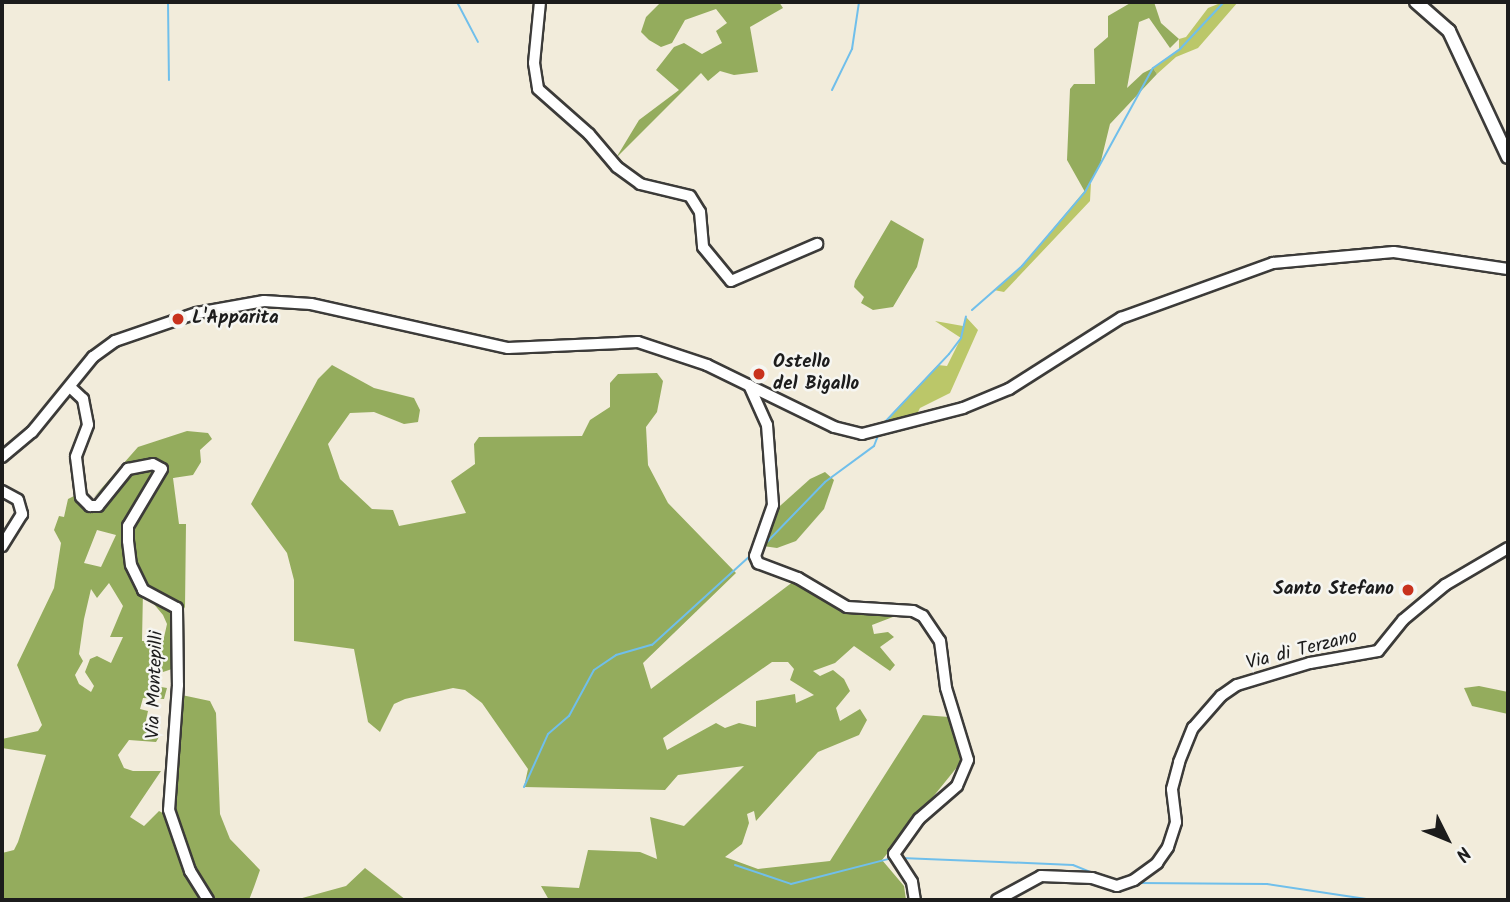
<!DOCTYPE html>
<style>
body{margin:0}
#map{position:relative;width:1510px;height:902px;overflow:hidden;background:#f2ecdb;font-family:Kalam,sans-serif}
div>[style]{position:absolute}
.green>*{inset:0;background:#bbc769}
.forest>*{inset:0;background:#94ac5d}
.stream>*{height:2px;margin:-1px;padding:0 1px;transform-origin:1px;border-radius:1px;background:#70bfeb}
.roads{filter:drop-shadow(2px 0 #3c3b39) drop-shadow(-2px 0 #3c3b39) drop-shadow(0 2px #3c3b39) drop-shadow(0 -2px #3c3b39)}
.minor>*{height:10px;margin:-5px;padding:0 5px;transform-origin:5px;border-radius:5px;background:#fff}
.major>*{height:12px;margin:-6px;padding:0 6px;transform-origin:6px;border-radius:6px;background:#fff}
.dots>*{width:19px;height:19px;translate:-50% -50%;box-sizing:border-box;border:4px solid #f6f6f2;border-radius:50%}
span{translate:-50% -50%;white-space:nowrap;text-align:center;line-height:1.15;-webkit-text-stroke:5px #f6f6f2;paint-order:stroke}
.poi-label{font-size:19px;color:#1c1c1c;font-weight:700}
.left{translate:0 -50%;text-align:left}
.right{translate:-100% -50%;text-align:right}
.street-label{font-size:19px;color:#1c1c1c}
.frame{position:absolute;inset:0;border:4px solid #1c1c1c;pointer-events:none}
.north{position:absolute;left:1412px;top:804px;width:70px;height:70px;-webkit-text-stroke:5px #f6f6f2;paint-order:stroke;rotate:133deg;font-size:19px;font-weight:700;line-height:28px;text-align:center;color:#1c1c1c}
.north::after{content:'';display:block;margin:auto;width:24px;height:32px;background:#1c1c1c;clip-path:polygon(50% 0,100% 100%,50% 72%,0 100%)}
</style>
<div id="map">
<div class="green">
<i style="clip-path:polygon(1223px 2px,1238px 2px,1198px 48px,1176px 57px,1157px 74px,1153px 68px,1179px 49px,1179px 39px,1186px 37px,1208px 8px)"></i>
<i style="clip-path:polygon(1091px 183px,1090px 201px,1004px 292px,994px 290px,1022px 266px)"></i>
<i style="clip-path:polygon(966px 317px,978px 330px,950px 393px,920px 408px,915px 418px,875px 425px,886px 420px,938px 365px,947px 366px,961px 338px,935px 321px,963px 326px)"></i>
</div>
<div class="forest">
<i style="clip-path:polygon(661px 2px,779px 2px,783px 8px,750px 27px,758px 72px,734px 75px,720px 71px,708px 81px,701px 73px,616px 158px,639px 120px,679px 90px,656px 70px,674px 47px,684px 43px,702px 54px,722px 43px,716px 31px,727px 23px,716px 9px,685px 20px,672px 43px,661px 47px,649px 40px,641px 32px,646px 17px)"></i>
<i style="clip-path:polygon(1132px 2px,1154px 2px,1161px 23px,1179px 39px,1170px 48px,1149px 18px,1139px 22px,1127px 88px,1143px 73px,1153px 68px,1157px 74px,1110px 124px,1100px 165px,1085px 192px,1067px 160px,1070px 89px,1074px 84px,1095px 84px,1094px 49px,1108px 37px,1108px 16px)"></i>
<i style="clip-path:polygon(891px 220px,924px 239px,917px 267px,893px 307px,873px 310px,861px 303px,864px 297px,854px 287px,855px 281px)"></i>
<i style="clip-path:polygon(evenodd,332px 365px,374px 388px,414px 398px,420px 410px,418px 422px,404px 424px,374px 412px,350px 413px,328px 444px,340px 479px,372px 509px,393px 510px,399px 526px,466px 513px,451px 481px,475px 464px,474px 444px,479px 437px,582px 436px,590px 420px,610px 407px,610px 383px,618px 374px,657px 373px,663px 381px,657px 412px,646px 427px,648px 465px,668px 503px,736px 573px,643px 663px,651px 689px,798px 578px,847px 607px,898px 615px,872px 625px,874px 634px,888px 632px,894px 637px,880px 647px,895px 665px,890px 671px,854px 646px,835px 663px,813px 671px,820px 676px,833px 670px,844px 679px,850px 691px,836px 708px,840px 721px,860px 709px,867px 720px,859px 735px,818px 752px,756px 821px,754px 811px,747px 814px,749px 823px,742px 844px,725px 857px,758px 869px,830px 861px,923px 715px,949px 717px,962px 761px,882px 860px,904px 886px,906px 900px,549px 900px,541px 886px,579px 888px,588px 850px,640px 852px,657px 859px,650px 817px,684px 826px,744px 766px,678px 775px,665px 790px,524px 787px,528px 769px,482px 703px,465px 690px,453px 688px,405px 699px,394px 704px,380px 732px,368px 722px,354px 649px,294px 641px,294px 580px,287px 553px,251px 504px,318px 379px,332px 365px,772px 662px,788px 662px,794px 669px,790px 680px,814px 695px,796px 703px,795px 694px,756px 701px,756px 727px,739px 723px,725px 728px,716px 723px,667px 750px,663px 738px,772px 662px)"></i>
<i style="clip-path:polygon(evenodd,187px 431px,208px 433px,212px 439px,200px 450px,201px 462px,193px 475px,173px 478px,179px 524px,186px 524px,185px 607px,170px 633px,172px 669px,151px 676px,150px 685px,167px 688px,164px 699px,143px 698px,140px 709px,148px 711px,145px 725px,158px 729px,159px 737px,156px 742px,129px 740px,118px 755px,124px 768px,133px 771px,161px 771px,130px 817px,144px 826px,159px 811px,172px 818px,177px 694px,210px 701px,216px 713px,220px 814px,230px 839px,260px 870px,254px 887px,249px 900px,2px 900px,2px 853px,14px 850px,18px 842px,46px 755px,2px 748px,2px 739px,38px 731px,42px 725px,17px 665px,54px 588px,61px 543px,54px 530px,59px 516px,64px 517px,68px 499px,80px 493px,98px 506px,128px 469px,152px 463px,125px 466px,93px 498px,138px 447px,187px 431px,97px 530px,116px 535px,101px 567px,84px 563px,97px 530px,187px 431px,109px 583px,123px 606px,110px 637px,123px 637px,111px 663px,97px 656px,90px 659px,85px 672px,94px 686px,91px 692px,79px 684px,75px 675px,83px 661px,79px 654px,84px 619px,91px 589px,97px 598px,109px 583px,187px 431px,143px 591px,163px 615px,167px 624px,163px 642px,142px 641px,143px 591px)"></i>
<i style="clip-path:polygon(825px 472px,834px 480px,824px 509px,796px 541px,777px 548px,763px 546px,771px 514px,810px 479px)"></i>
<i style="clip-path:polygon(1479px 686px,1508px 692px,1508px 714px,1472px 706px,1464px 688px)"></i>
<i style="clip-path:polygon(365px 868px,406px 900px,295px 900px,346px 886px)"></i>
</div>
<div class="stream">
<i style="left:168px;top:2px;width:78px;rotate:89.3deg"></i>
<i style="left:457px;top:2px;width:45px;rotate:62.3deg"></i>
<i style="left:832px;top:90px;width:46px;rotate:-64deg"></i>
<i style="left:852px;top:49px;width:48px;rotate:-81.5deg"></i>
<i style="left:972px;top:310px;width:67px;rotate:-41.3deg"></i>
<i style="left:1022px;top:266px;width:97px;rotate:-49.6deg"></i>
<i style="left:1085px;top:192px;width:141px;rotate:-61.3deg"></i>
<i style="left:1153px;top:68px;width:33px;rotate:-35deg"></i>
<i style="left:1180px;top:49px;width:64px;rotate:-46.9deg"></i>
<i style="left:884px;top:423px;width:95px;rotate:-46.7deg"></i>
<i style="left:949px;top:354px;width:20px;rotate:-53deg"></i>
<i style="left:961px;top:338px;width:22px;rotate:-77deg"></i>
<i style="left:765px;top:544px;width:86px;rotate:-45.9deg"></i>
<i style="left:825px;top:482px;width:61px;rotate:-36.3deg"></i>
<i style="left:874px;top:446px;width:9px;rotate:-69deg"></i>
<i style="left:524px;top:787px;width:58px;rotate:-65.6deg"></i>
<i style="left:548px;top:734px;width:28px;rotate:-41deg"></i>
<i style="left:569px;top:716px;width:52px;rotate:-61.5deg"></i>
<i style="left:594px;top:670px;width:27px;rotate:-34deg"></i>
<i style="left:616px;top:655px;width:37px;rotate:-16deg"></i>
<i style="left:652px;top:645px;width:135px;rotate:-42.3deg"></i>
<i style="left:901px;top:858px;width:172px;rotate:2.3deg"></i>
<i style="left:1073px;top:865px;width:29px;rotate:22deg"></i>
<i style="left:735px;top:865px;width:59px;rotate:18.7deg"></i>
<i style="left:791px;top:884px;width:104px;rotate:-14.4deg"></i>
<i style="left:1139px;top:883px;width:128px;rotate:0.4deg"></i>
<i style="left:1267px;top:884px;width:107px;rotate:8.6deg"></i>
</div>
<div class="roads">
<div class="minor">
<i style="left:540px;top:2px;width:61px;rotate:95.6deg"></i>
<i style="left:534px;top:63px;width:26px;rotate:81deg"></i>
<i style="left:538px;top:89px;width:68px;rotate:41.4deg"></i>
<i style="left:589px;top:134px;width:43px;rotate:49.7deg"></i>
<i style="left:617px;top:167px;width:29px;rotate:36deg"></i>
<i style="left:640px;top:184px;width:51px;rotate:13.5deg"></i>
<i style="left:690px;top:196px;width:19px;rotate:58deg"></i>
<i style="left:700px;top:212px;width:35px;rotate:85deg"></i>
<i style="left:703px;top:247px;width:44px;rotate:50.5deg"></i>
<i style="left:731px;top:281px;width:94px;rotate:-23.3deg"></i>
<i style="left:749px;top:385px;width:44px;rotate:65.8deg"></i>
<i style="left:767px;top:425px;width:80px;rotate:85.7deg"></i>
<i style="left:773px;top:505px;width:54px;rotate:109.4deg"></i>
<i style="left:755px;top:556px;width:8px;rotate:67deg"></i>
<i style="left:758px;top:563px;width:43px;rotate:20.6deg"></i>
<i style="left:798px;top:578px;width:57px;rotate:30.6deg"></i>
<i style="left:847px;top:607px;width:66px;rotate:3.5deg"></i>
<i style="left:913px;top:611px;width:11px;rotate:27deg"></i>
<i style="left:923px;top:616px;width:30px;rotate:56deg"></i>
<i style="left:940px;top:641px;width:47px;rotate:82.7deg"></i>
<i style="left:946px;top:688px;width:75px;rotate:73deg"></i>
<i style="left:968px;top:760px;width:28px;rotate:113deg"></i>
<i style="left:957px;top:786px;width:50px;rotate:139deg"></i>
<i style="left:919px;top:819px;width:43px;rotate:125.5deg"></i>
<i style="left:894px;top:854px;width:33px;rotate:57deg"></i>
<i style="left:912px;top:882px;width:18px;rotate:81deg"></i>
<i style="left:70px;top:387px;width:18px;rotate:43deg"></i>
<i style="left:83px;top:399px;width:26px;rotate:79deg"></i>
<i style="left:88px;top:425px;width:34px;rotate:111deg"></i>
<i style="left:76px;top:457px;width:40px;rotate:82.9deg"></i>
<i style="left:81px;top:497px;width:13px;rotate:45deg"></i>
<i style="left:90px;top:506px;width:8px"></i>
<i style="left:98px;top:506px;width:48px;rotate:-51deg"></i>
<i style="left:128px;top:469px;width:25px;rotate:-11deg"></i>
<i style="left:153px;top:464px;width:10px;rotate:29deg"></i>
<i style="left:162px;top:469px;width:66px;rotate:120.8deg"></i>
<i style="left:128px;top:526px;width:15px;rotate:90deg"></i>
<i style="left:128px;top:541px;width:24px;rotate:83deg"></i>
<i style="left:131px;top:565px;width:28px;rotate:64deg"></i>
<i style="left:143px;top:590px;width:38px;rotate:28deg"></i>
<i style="left:177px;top:608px;width:77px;rotate:89.3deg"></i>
<i style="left:178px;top:685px;width:125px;rotate:94.1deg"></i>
<i style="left:169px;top:810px;width:65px;rotate:71deg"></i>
<i style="left:190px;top:871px;width:34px;rotate:58deg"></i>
<i style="left:2px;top:457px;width:39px;rotate:-40deg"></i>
<i style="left:32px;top:432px;width:97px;rotate:-50.9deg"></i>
<i style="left:93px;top:357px;width:27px;rotate:-36deg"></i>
<i style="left:115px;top:341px;width:87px;rotate:-18.9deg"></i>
<i style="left:197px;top:313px;width:68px;rotate:-10.2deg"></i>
<i style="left:264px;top:301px;width:47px;rotate:3.7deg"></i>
<i style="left:311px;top:304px;width:202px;rotate:12.6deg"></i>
<i style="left:508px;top:348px;width:130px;rotate:-2.6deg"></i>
<i style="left:638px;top:342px;width:73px;rotate:18.4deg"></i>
<i style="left:707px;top:365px;width:141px;rotate:26deg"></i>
<i style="left:834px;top:427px;width:29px;rotate:14deg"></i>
<i style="left:862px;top:434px;width:104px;rotate:-14.4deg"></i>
<i style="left:963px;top:408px;width:50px;rotate:-22.4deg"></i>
<i style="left:1009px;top:389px;width:133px;rotate:-32.4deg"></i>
<i style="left:1121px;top:318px;width:162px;rotate:-19.9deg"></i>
<i style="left:1273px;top:263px;width:121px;rotate:-5.2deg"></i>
<i style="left:1394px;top:252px;width:115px;rotate:8.5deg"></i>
<i style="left:2px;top:491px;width:18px;rotate:29deg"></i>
<i style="left:18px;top:500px;width:15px;rotate:74deg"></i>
<i style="left:22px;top:514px;width:38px;rotate:122deg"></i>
<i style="left:997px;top:900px;width:50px;rotate:-28.6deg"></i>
<i style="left:1041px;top:876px;width:51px;rotate:2.2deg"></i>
<i style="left:1092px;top:878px;width:26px;rotate:18deg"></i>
<i style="left:1117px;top:886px;width:18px;rotate:-19deg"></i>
<i style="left:1134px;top:880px;width:29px;rotate:-36deg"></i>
<i style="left:1157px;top:863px;width:19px;rotate:-55deg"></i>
<i style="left:1168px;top:847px;width:26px;rotate:-72deg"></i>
<i style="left:1176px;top:822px;width:33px;rotate:-97deg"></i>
<i style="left:1172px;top:789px;width:28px;rotate:-75deg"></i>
<i style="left:1179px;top:762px;width:37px;rotate:-68deg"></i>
<i style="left:1193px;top:728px;width:43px;rotate:-48.8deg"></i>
<i style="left:1221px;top:696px;width:19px;rotate:-35deg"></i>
<i style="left:1237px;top:685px;width:76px;rotate:-16.8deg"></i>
<i style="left:1310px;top:663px;width:69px;rotate:-10deg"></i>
<i style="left:1378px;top:651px;width:40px;rotate:-51deg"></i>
<i style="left:1403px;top:620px;width:55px;rotate:-39.8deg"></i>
<i style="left:1445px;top:585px;width:73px;rotate:-30.4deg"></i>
</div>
<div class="major">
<i style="left:1416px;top:2px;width:44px;rotate:41.3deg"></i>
<i style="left:1449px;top:31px;width:139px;rotate:64.9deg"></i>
</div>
</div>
<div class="dots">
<i style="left:178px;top:319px;background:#c8321e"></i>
<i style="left:759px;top:374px;background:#c8321e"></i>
<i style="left:1408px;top:590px;background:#c8321e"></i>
</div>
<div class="poi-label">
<span class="left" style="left:192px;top:319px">L'Apparita</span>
<span class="left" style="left:773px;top:374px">Ostello<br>del Bigallo</span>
<span class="right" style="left:1394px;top:590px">Santo Stefano</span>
</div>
<div class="street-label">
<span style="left:1302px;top:651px;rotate:-14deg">Via di Terzano</span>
<span style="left:156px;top:685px;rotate:-88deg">Via Montepilli</span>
</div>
<div class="frame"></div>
<div class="north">N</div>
</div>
